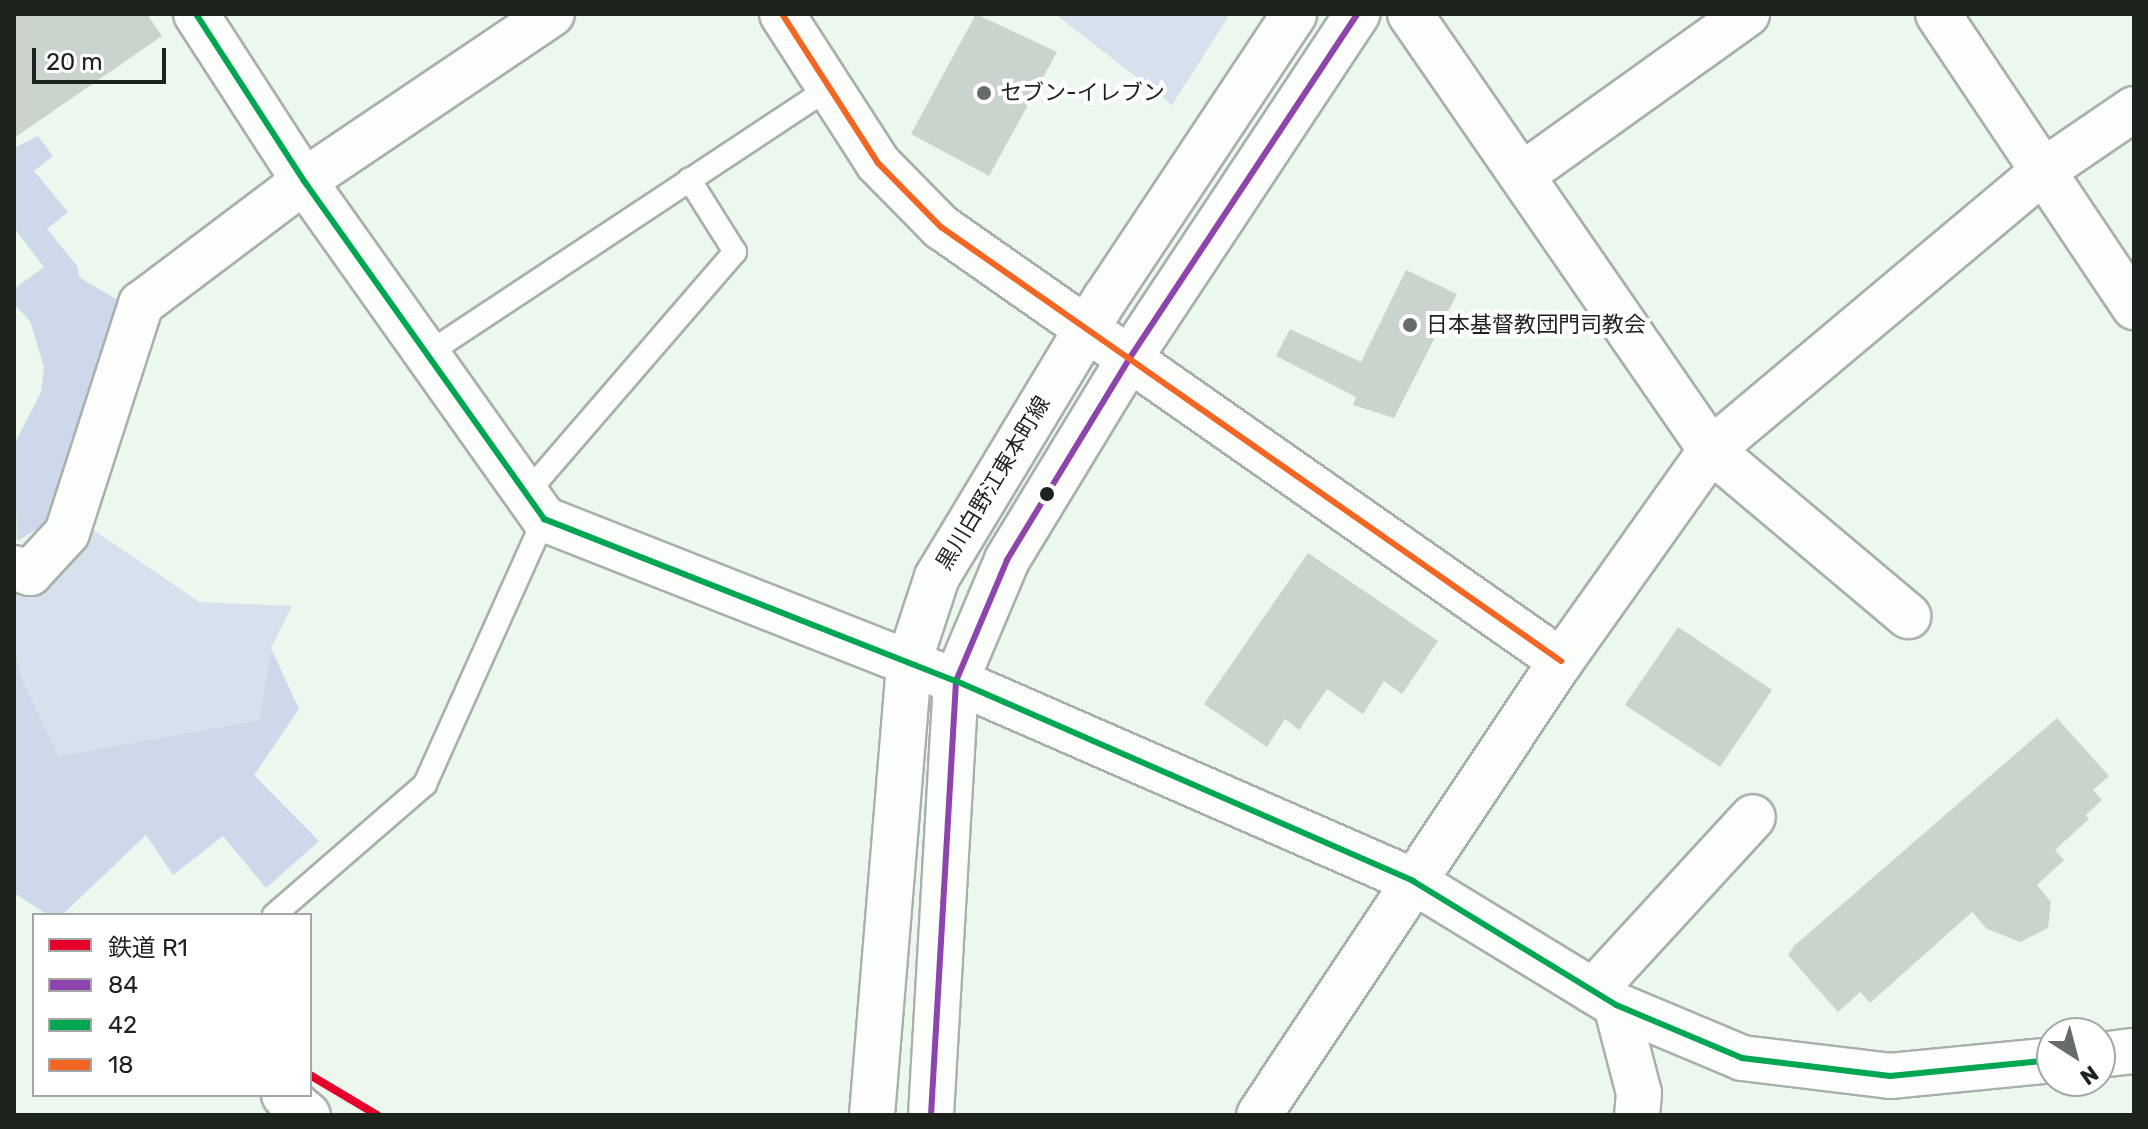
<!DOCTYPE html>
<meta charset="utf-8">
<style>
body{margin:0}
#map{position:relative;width:2148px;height:1129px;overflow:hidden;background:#ecf7ee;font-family:Rubik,"Noto Sans JP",sans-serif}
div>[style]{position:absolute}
.green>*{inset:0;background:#d7e1ed}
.forest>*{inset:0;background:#cdd8ea}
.building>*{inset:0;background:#cbd4cc}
.roads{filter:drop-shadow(2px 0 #a8b0a9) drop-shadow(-2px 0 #a8b0a9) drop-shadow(0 2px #a8b0a9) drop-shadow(0 -2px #a8b0a9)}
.service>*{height:22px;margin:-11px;padding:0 11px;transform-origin:11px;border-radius:11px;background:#fcfefc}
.minor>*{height:44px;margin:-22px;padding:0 22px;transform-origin:22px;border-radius:22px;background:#fcfefc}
.tertiary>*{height:44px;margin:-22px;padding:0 22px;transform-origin:22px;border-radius:22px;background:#fcfefc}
.primary>*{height:44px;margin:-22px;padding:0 22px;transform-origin:22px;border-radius:22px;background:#fcfefc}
.bus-1>*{height:6px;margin:-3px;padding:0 3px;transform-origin:3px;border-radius:3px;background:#8e44ad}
.bus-2>*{height:6px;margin:-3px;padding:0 3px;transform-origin:3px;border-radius:3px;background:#00a651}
.bus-3>*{height:6px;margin:-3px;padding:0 3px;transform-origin:3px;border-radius:3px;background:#f26522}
.rail-1>*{height:8px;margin:-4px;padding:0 4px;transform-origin:4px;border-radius:4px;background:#e4002b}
.dots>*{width:22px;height:22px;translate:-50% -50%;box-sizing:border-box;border:4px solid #fff;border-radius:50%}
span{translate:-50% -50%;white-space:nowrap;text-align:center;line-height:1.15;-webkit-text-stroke:8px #fff;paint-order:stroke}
.poi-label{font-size:22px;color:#1c231d}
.left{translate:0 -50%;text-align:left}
.street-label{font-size:22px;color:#1c231d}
.frame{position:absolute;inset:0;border:16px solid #1c231d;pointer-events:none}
.legend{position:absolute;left:32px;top:913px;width:280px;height:184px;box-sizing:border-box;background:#fff;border:2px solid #a4a7a5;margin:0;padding:10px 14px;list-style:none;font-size:24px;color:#1c231d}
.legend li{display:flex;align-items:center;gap:16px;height:40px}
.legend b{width:40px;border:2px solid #a4a7a5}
.north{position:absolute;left:2036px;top:1017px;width:80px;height:80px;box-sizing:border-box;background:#fff;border:2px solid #a4a7a5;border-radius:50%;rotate:144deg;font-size:22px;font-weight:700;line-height:32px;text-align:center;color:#1c231d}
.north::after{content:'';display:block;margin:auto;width:28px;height:36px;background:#656d66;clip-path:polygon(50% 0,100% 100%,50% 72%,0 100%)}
.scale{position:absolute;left:32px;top:48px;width:134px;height:36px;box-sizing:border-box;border:4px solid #1c231d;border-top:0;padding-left:10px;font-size:24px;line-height:28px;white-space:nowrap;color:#1c231d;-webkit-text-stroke:6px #fff;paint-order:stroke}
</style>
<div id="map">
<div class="green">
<i style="clip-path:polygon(1055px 14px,1230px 14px,1172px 105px)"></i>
<i style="clip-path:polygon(92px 529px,199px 602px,292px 606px,271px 648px,259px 720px,57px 756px,22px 679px,14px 644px,14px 584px,71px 553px)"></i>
</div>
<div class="forest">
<i style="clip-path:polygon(38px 136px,53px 156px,34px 171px,68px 212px,47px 229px,78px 267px,79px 277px,124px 304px,49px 522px,17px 541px,14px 445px,41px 392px,44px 367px,30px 321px,14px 304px,14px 289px,44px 267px,14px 228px,14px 148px)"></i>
<i style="clip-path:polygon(14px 644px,22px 679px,58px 756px,259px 720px,271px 648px,299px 709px,254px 775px,319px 841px,266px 888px,223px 836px,173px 875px,146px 835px,62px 915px,48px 915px,14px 893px)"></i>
</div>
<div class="building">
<i style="clip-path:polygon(14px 14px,147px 14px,162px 36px,14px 138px)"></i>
<i style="clip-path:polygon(976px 14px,1057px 52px,989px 176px,911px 134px)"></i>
<i style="clip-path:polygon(1406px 270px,1457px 294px,1394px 418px,1353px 405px,1356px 397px,1276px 356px,1290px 329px,1361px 362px)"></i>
<i style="clip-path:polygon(1308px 553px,1438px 641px,1402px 694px,1384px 681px,1363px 714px,1327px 689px,1299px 730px,1285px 719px,1267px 747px,1204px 704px)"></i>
<i style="clip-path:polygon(1678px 627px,1772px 690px,1720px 767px,1625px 705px)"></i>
<i style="clip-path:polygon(2057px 718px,2109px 776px,2093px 790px,2102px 800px,2086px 815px,2089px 819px,2055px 850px,2064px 860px,2037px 885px,2051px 902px,2048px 928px,2020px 942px,1987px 929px,1972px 912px,1870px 1003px,1860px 992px,1838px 1012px,1788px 955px,1794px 946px)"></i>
</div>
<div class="roads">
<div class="service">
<i style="left:427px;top:354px;width:483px;rotate:-33.5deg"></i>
<i style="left:526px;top:494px;width:320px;rotate:-49.2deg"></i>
<i style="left:735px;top:252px;width:86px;rotate:-122.2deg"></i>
<i style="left:274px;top:915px;width:200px;rotate:-40.9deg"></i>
<i style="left:425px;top:784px;width:290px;rotate:-65.8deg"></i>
</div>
<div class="minor">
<i style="left:196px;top:14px;width:199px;rotate:57.1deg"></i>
<i style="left:304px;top:181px;width:415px;rotate:54.6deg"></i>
<i style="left:544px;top:519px;width:443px;rotate:21.5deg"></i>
<i style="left:782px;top:14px;width:177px;rotate:57.2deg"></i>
<i style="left:878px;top:163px;width:90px;rotate:45.5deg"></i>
<i style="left:941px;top:227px;width:757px;rotate:34.99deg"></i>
<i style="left:1410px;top:14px;width:530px;rotate:55.38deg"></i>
<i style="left:1711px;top:450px;width:258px;rotate:40.1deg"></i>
<i style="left:1938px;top:14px;width:353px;rotate:56.2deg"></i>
<i style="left:1522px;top:175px;width:277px;rotate:-35.6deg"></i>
<i style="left:14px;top:568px;width:17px;rotate:17deg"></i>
<i style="left:30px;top:573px;width:54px;rotate:-47.2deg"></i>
<i style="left:67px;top:533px;width:241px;rotate:-72.1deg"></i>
<i style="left:141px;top:304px;width:204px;rotate:-37deg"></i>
<i style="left:304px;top:181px;width:299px;rotate:-34deg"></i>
<i style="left:1593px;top:991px;width:236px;rotate:-47.4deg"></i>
<i style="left:1616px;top:1005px;width:91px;rotate:75.4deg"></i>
<i style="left:1639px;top:1093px;width:22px;rotate:95deg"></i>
<i style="left:284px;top:1095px;width:31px;rotate:40deg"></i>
</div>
<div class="tertiary">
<i style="left:956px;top:681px;width:499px;rotate:23.6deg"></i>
<i style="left:1413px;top:881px;width:238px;rotate:31.4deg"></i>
<i style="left:1616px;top:1005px;width:137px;rotate:22.8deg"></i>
<i style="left:1742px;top:1058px;width:149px;rotate:6.9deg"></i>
<i style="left:1890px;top:1076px;width:163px;rotate:-5.6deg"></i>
<i style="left:2100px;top:1055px;width:34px;rotate:-7deg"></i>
<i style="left:1259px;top:1115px;width:545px;rotate:-56.37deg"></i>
<i style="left:1561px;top:661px;width:259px;rotate:-54.6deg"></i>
<i style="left:1711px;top:450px;width:434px;rotate:-40deg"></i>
<i style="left:2043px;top:171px;width:110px;rotate:-34.3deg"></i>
</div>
<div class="primary">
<i style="left:872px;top:1115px;width:455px;rotate:-85.3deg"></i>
<i style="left:909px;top:662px;width:89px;rotate:-71.8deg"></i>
<i style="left:937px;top:577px;width:325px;rotate:-58.9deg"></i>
<i style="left:1105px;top:299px;width:342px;rotate:-56.4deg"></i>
<i style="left:931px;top:1115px;width:435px;rotate:-86.7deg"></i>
<i style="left:956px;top:681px;width:131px;rotate:-67.1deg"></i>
<i style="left:1007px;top:560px;width:235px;rotate:-58.7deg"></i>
<i style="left:1129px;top:359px;width:414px;rotate:-56.5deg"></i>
</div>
</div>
<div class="bus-1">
<i style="left:931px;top:1115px;width:435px;rotate:-86.7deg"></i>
<i style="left:956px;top:681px;width:131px;rotate:-67.1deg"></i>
<i style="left:1007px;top:560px;width:235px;rotate:-58.7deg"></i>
<i style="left:1129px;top:359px;width:414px;rotate:-56.5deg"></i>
</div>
<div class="bus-2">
<i style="left:196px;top:14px;width:199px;rotate:57.1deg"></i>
<i style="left:304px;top:181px;width:415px;rotate:54.6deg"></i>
<i style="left:544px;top:519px;width:443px;rotate:21.5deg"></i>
<i style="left:956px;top:681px;width:499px;rotate:23.6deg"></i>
<i style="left:1413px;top:881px;width:238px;rotate:31.4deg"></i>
<i style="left:1616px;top:1005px;width:137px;rotate:22.8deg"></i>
<i style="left:1742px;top:1058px;width:149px;rotate:6.9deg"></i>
<i style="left:1890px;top:1076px;width:163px;rotate:-5.6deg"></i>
</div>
<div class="bus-3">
<i style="left:782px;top:14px;width:177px;rotate:57.2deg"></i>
<i style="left:878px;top:163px;width:90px;rotate:45.5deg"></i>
<i style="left:941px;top:227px;width:757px;rotate:34.99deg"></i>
</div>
<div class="rail-1">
<i style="left:310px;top:1075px;width:78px;rotate:30.8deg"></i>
</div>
<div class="dots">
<i style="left:984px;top:93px;background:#656d66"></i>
<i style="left:1410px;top:325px;background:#656d66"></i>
<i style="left:1047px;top:494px;background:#1c231d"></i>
</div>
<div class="poi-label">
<span class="left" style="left:1000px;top:93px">セブン-イレブン</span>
<span class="left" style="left:1426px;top:325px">日本基督教団門司教会</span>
</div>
<div class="street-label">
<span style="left:993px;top:483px;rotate:-59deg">黒川白野江東本町線</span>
</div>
<div class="frame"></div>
<ul class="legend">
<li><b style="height:10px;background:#e4002b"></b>鉄道 R1</li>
<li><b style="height:10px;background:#8e44ad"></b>84</li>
<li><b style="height:10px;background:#00a651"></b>42</li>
<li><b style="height:10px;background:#f26522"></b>18</li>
</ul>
<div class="north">N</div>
<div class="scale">20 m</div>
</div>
